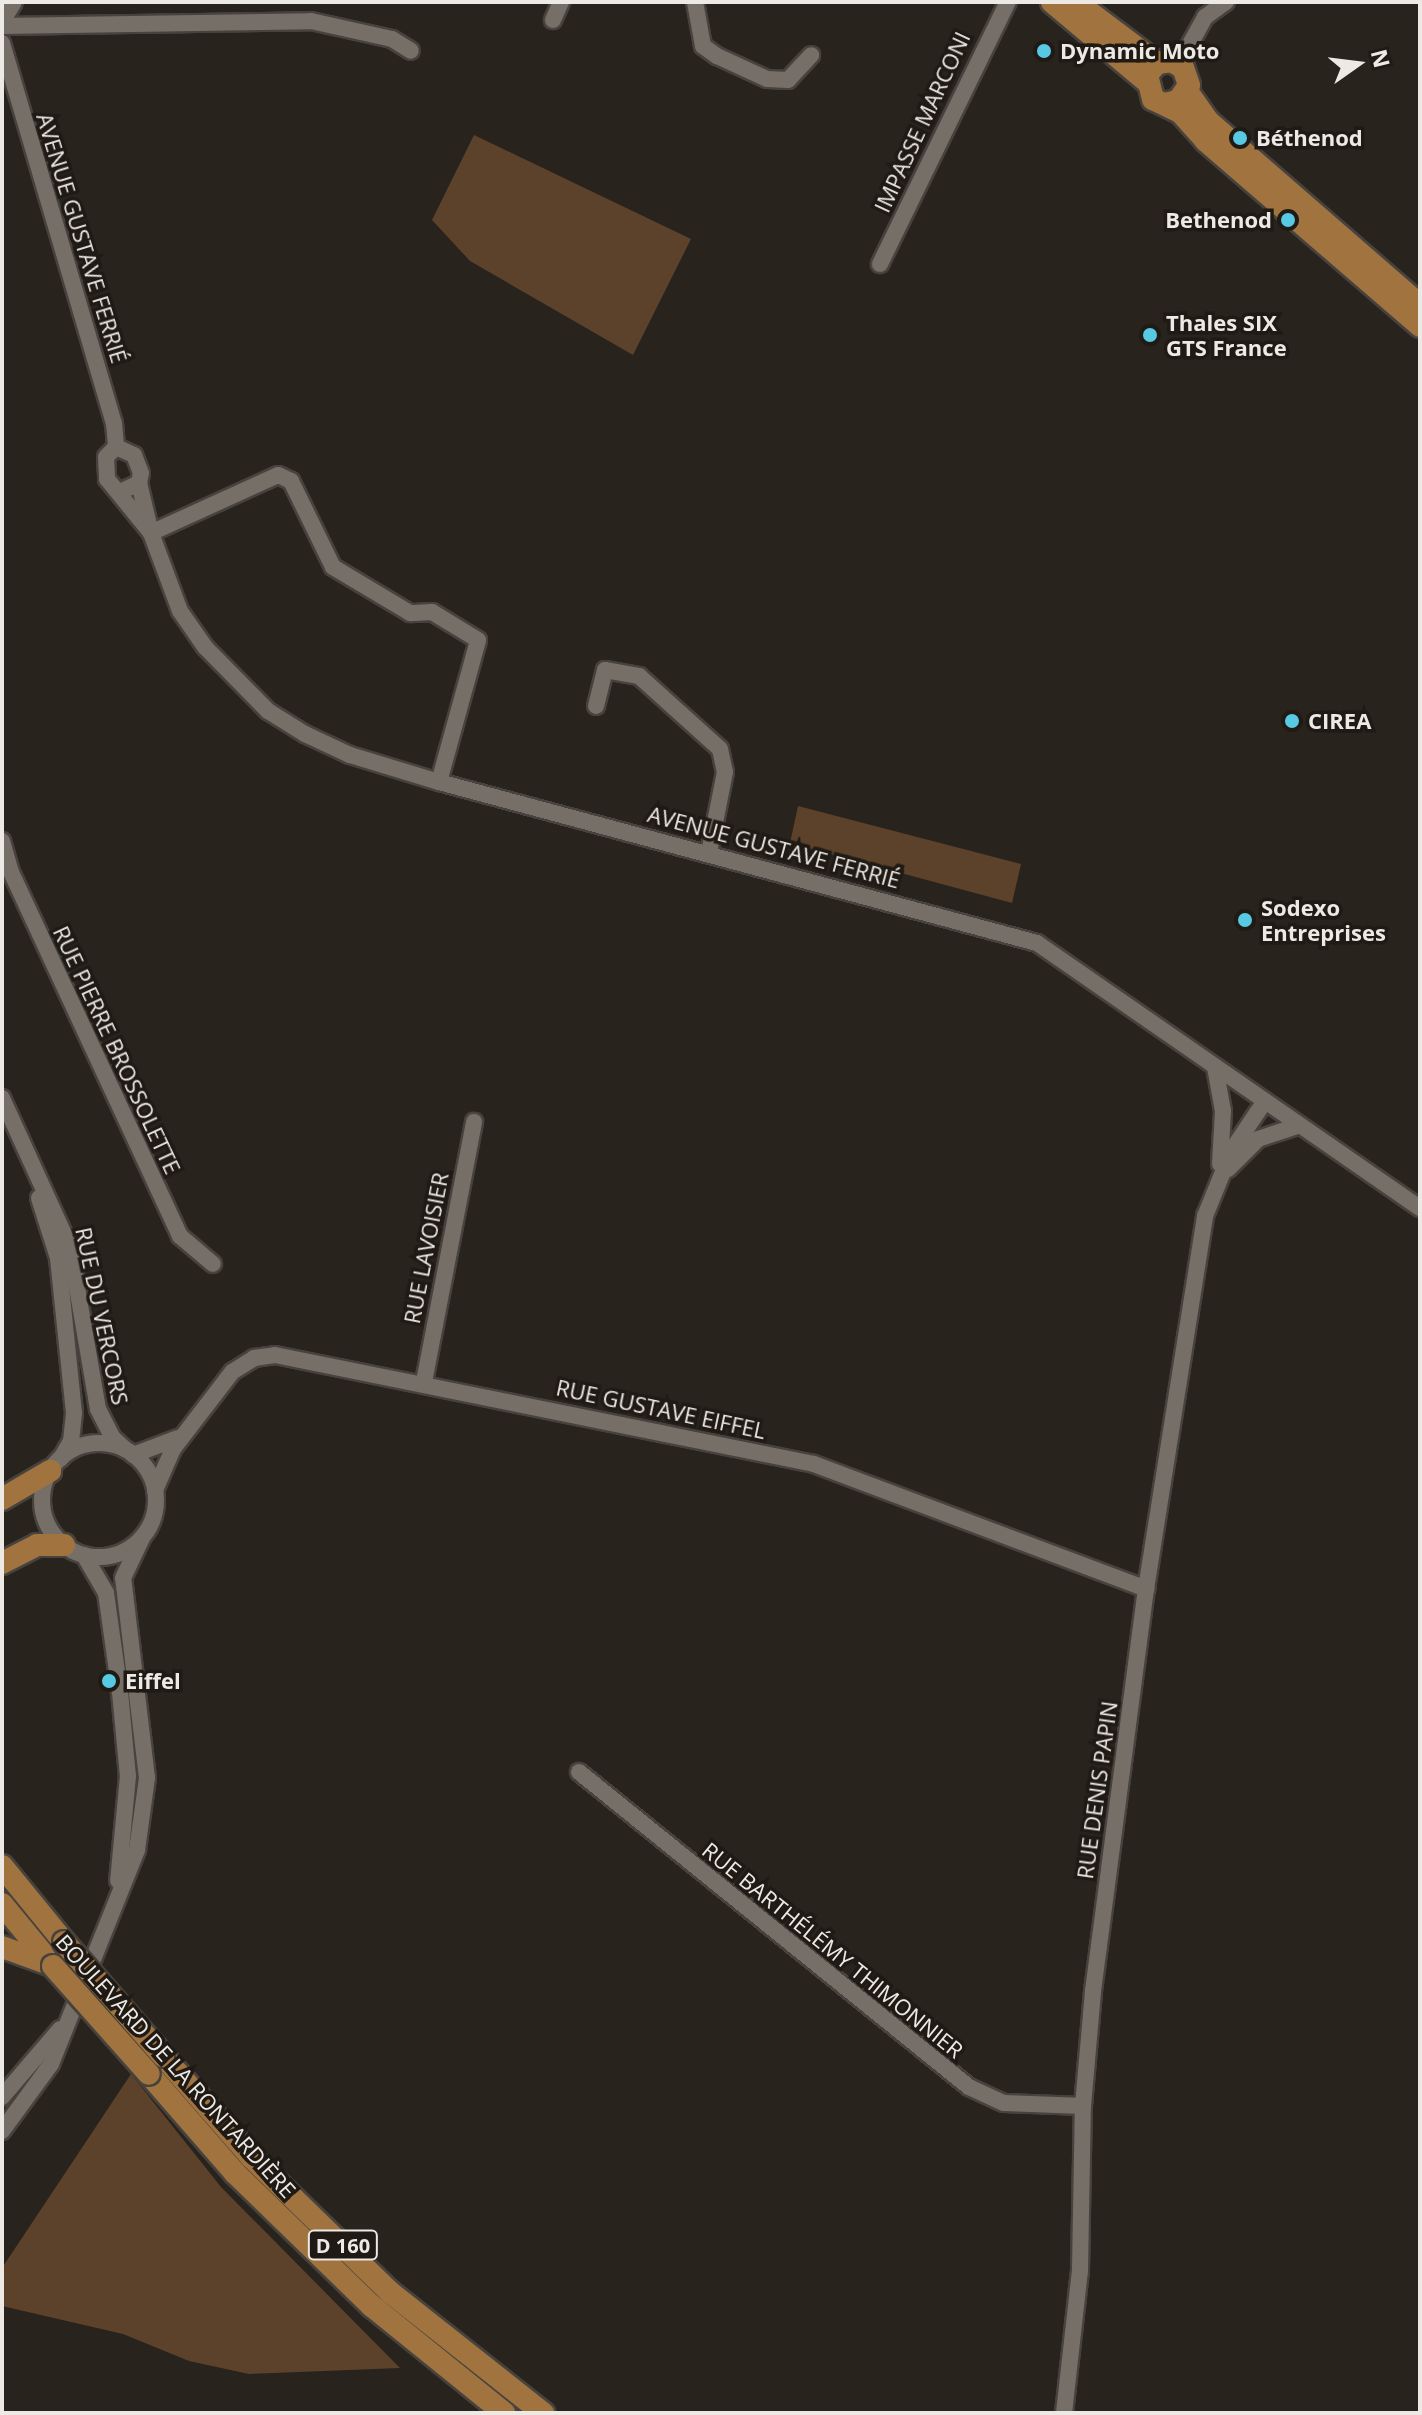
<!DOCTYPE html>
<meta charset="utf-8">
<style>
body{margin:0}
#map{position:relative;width:1422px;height:2415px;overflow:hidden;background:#29231e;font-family:"Open Sans",sans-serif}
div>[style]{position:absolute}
.green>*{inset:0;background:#5c422a}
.roads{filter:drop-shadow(2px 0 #47423d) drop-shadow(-2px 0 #47423d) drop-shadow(0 2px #47423d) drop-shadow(0 -2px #47423d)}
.minor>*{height:16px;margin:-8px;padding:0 8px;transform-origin:8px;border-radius:8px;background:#766f68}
.minor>.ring{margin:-8px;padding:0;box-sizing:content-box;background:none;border:16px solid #766f68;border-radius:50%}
.major>*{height:22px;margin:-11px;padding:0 11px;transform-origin:11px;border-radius:11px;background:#a1733f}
.bridges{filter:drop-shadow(2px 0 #47423d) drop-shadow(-2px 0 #47423d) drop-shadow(0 2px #47423d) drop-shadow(0 -2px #47423d)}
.major-bridge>*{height:22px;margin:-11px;padding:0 11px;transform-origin:11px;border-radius:11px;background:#a1733f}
.dots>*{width:22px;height:22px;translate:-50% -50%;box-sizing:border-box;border:4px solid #201a15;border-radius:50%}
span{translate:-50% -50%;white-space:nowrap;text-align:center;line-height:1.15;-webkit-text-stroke:7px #201a15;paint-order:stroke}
.shield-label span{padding:2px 6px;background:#201a15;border:2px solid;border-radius:6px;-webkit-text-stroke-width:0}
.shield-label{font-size:20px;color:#ede9e5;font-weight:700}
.poi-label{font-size:22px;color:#ede9e5;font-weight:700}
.left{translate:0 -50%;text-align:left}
.right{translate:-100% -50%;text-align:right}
.street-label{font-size:22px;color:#ede9e5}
.frame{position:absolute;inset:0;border:4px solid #ede9e5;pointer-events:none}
.north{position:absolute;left:1318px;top:24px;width:80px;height:80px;-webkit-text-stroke:6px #201a15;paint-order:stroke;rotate:76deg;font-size:22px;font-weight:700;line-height:32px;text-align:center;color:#ede9e5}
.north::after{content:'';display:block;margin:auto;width:28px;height:36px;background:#ede9e5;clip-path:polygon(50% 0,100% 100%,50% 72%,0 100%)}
</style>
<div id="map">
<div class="green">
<i style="clip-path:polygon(474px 135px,691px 239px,633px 355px,470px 261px,432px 220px)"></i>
<i style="clip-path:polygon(798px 806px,1021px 864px,1012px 903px,790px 843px)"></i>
<i style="clip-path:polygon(131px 2074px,221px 2187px,400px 2368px,249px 2374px,189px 2361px,123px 2334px,2px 2306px,2px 2268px)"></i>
</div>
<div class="roads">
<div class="minor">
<i style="left:695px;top:2px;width:45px;rotate:79.7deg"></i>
<i style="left:703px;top:46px;width:17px;rotate:36deg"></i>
<i style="left:717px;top:56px;width:55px;rotate:24.7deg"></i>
<i style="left:767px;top:79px;width:21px;rotate:3deg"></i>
<i style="left:788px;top:80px;width:34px;rotate:-47deg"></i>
<i style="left:553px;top:20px;width:20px;rotate:-66deg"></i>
<i style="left:2px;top:22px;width:23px;rotate:-59deg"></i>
<i style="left:2px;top:26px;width:309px;rotate:-0.9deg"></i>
<i style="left:311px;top:21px;width:83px;rotate:12.5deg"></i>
<i style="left:392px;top:39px;width:22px;rotate:32deg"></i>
<i style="left:2px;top:43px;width:396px;rotate:73.6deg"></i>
<i style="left:114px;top:423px;width:24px;rotate:85deg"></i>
<i style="left:1179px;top:64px;width:54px;rotate:-61deg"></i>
<i style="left:1205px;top:17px;width:26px;rotate:-36deg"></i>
<i style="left:880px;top:264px;width:292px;rotate:-64deg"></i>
<i style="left:122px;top:491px;width:19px;rotate:-25deg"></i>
<i style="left:139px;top:483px;width:10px;rotate:-79deg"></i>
<i style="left:141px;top:473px;width:19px;rotate:-111deg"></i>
<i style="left:134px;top:455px;width:20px;rotate:-156deg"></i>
<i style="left:116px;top:447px;width:14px;rotate:135deg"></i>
<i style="left:106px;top:457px;width:22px;rotate:87deg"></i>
<i style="left:107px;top:479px;width:70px;rotate:50.8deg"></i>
<i style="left:151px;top:533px;width:51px;rotate:-103.5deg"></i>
<i style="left:596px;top:706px;width:37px;rotate:-76deg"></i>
<i style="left:605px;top:670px;width:35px;rotate:10deg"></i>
<i style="left:639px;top:676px;width:109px;rotate:42deg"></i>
<i style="left:720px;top:749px;width:24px;rotate:78deg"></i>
<i style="left:725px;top:772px;width:83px;rotate:101.2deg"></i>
<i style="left:439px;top:782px;width:147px;rotate:-74.6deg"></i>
<i style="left:478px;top:640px;width:54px;rotate:-148.7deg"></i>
<i style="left:432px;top:612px;width:22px;rotate:177deg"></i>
<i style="left:410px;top:613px;width:90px;rotate:-149.1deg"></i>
<i style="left:333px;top:567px;width:96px;rotate:-116deg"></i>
<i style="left:291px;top:481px;width:14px;rotate:-155deg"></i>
<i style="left:278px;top:475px;width:140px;rotate:155.5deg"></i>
<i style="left:151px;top:533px;width:83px;rotate:69.6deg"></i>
<i style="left:180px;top:611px;width:44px;rotate:55.2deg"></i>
<i style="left:205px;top:647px;width:90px;rotate:45.5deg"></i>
<i style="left:268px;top:711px;width:44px;rotate:31.9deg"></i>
<i style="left:305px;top:734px;width:50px;rotate:25deg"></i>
<i style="left:350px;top:755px;width:93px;rotate:16.9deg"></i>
<i style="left:439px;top:782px;width:619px;rotate:15.07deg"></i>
<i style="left:1037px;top:943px;width:466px;rotate:34.7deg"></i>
<i style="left:2px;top:841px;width:32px;rotate:74deg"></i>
<i style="left:11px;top:872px;width:401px;rotate:65.1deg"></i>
<i style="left:180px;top:1236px;width:43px;rotate:40.3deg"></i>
<i style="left:1215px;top:1067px;width:45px;rotate:79.7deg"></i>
<i style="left:1223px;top:1111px;width:53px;rotate:93.2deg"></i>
<i style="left:2px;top:1098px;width:164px;rotate:65.5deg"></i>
<i style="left:70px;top:1247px;width:164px;rotate:80.2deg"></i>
<i style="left:98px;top:1409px;width:31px;rotate:63deg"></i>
<i style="left:112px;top:1437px;width:19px;rotate:43deg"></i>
<i style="left:1228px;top:1169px;width:42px;rotate:-45deg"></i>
<i style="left:1258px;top:1139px;width:44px;rotate:-18.4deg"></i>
<i style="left:39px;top:1198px;width:63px;rotate:72.4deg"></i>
<i style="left:58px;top:1258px;width:156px;rotate:84.1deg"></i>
<i style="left:74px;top:1413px;width:28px;rotate:96deg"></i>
<i style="left:71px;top:1441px;width:20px;rotate:120deg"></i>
<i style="left:424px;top:1382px;width:265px;rotate:-79.1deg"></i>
<i class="ring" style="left:42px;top:1443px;width:98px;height:98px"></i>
<i style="left:133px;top:1455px;width:48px;rotate:-20.7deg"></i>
<i style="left:155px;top:1490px;width:45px;rotate:-66.3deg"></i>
<i style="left:173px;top:1449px;width:97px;rotate:-52.5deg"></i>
<i style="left:232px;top:1372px;width:26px;rotate:-32deg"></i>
<i style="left:254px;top:1358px;width:21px;rotate:-8deg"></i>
<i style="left:275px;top:1355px;width:550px;rotate:11.43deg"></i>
<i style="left:814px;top:1464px;width:355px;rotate:20.6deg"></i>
<i style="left:84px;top:1555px;width:44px;rotate:59.9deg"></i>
<i style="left:106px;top:1593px;width:100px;rotate:82deg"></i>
<i style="left:120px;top:1692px;width:84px;rotate:84.6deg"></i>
<i style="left:128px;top:1776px;width:105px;rotate:95.4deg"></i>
<i style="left:579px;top:1772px;width:501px;rotate:38.93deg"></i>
<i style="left:969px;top:2087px;width:38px;rotate:25deg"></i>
<i style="left:1004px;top:2103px;width:79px;rotate:2.2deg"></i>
<i style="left:2px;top:2097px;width:89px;rotate:-49.5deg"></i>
<i style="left:2px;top:2131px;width:83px;rotate:-53.8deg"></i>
<i style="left:51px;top:2064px;width:231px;rotate:-68.1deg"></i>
<i style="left:137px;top:1850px;width:73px;rotate:-82.1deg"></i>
<i style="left:147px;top:1778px;width:201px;rotate:-96.8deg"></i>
<i style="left:123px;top:1578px;width:44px;rotate:-64.6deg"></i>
<i style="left:1064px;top:2413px;width:143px;rotate:-83.6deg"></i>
<i style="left:1080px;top:2271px;width:165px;rotate:-89deg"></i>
<i style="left:1083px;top:2106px;width:115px;rotate:-85deg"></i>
<i style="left:1093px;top:1991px;width:405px;rotate:-82.5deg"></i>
<i style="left:1146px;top:1589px;width:378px;rotate:-81deg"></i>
<i style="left:1205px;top:1216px;width:71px;rotate:-67.8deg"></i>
<i style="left:1232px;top:1150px;width:59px;rotate:-56deg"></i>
</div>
<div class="major">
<i style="left:1052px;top:2px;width:123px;rotate:40deg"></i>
<i style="left:1076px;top:2px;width:101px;rotate:37deg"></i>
<i style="left:1187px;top:91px;width:37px;rotate:55deg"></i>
<i style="left:1208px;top:121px;width:281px;rotate:41deg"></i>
<i style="left:1165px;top:104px;width:13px;rotate:-13deg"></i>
<i style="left:1178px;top:101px;width:19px;rotate:-55deg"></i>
<i style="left:1189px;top:85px;width:18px;rotate:-109deg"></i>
<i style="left:1183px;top:68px;width:13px;rotate:-148deg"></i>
<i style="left:1172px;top:61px;width:15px;rotate:172deg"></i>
<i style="left:1157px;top:63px;width:16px;rotate:130deg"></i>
<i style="left:1147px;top:75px;width:25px;rotate:76deg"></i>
<i style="left:1153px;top:99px;width:30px;rotate:26deg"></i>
<i style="left:1180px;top:112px;width:39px;rotate:48deg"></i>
<i style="left:1206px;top:141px;width:283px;rotate:40.8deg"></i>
<i style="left:2px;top:1499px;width:56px;rotate:-30.3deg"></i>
<i style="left:2px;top:1563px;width:39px;rotate:-27deg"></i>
<i style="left:37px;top:1545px;width:27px"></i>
<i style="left:2px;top:1866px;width:98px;rotate:50.8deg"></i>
<i style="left:2px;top:1904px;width:80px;rotate:50.6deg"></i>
<i style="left:2px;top:1947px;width:50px;rotate:19.9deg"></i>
<i style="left:163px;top:2056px;width:134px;rotate:48.9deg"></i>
<i style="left:251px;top:2157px;width:195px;rotate:44.2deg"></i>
<i style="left:391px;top:2293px;width:194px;rotate:38.3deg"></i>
<i style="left:149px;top:2074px;width:131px;rotate:49deg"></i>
<i style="left:235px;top:2173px;width:191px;rotate:44.2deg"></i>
<i style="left:372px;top:2306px;width:170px;rotate:39deg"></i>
</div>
</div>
<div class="bridges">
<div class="major-bridge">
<i style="left:64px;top:1942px;width:151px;rotate:49deg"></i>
<i style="left:53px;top:1966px;width:144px;rotate:48.4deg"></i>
</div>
</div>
<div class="dots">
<i style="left:1044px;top:51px;background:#57c9e2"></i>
<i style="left:1240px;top:138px;background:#57c9e2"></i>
<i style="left:1288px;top:220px;background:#57c9e2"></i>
<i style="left:1150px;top:335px;background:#57c9e2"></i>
<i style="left:1292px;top:721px;background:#57c9e2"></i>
<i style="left:1245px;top:920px;background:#57c9e2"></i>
<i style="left:109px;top:1681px;background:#57c9e2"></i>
</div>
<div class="shield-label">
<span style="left:343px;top:2245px">D 160</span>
</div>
<div class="poi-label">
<span class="left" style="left:1060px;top:51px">Dynamic Moto</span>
<span class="left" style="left:1256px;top:138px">Béthenod</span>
<span class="right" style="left:1272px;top:220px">Bethenod</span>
<span class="left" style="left:1166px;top:335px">Thales SIX<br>GTS France</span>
<span class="left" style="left:1308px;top:721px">CIREA</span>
<span class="left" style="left:1261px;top:920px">Sodexo<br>Entreprises</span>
<span class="left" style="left:125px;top:1681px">Eiffel</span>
</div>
<div class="street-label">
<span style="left:922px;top:122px;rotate:-65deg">IMPASSE MARCONI</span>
<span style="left:82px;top:238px;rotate:73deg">AVENUE GUSTAVE FERRIÉ</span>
<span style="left:774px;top:847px;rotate:15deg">AVENUE GUSTAVE FERRIÉ</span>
<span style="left:117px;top:1050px;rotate:65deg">RUE PIERRE BROSSOLETTE</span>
<span style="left:426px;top:1248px;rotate:-79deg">RUE LAVOISIER</span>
<span style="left:102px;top:1316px;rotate:78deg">RUE DU VERCORS</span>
<span style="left:661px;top:1409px;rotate:12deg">RUE GUSTAVE EIFFEL</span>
<span style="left:1097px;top:1790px;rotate:-82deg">RUE DENIS PAPIN</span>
<span style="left:833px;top:1950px;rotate:39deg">RUE BARTHÉLÉMY THIMONNIER</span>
<span style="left:176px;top:2066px;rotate:48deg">BOULEVARD DE LA RONTARDIÈRE</span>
</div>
<div class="frame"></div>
<div class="north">N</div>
</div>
